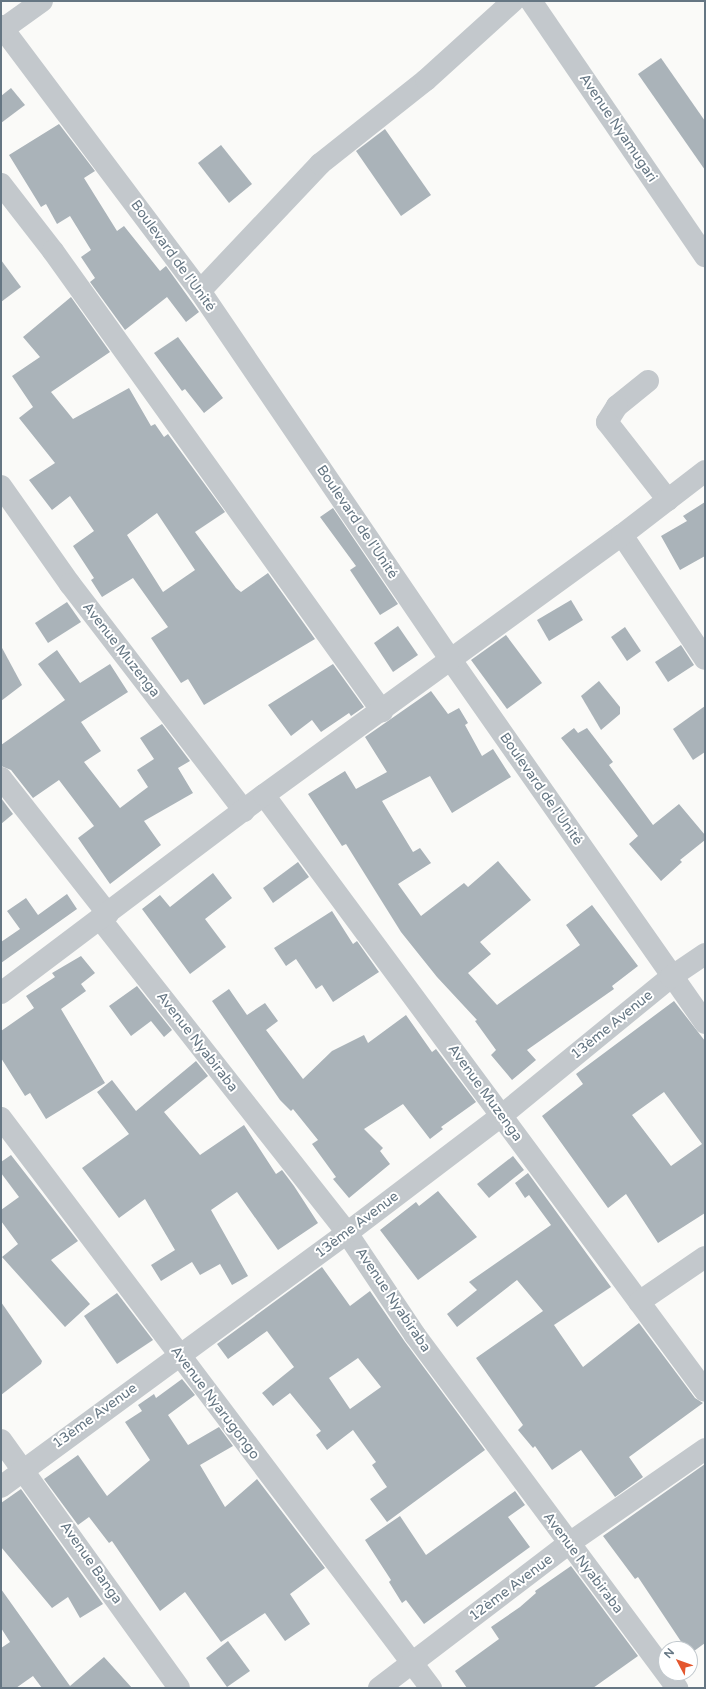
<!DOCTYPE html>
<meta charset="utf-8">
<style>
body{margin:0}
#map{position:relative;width:706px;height:1689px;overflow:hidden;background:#fafaf8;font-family:"Varela Round",sans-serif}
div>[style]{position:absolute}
.building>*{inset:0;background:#aab3b9}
.minor>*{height:22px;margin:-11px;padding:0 11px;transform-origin:11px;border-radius:11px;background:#c3c8cc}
span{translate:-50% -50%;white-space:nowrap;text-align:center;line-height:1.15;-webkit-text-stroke:4px #fff;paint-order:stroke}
.street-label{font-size:14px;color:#657683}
.frame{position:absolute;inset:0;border:2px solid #657683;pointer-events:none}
.north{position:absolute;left:658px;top:1641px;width:40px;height:40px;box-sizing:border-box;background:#fff;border:1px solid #c1c8cd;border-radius:50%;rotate:311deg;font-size:11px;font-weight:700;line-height:16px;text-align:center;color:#657683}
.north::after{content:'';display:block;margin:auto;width:14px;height:18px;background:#e4572e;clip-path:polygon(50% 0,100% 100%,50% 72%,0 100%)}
</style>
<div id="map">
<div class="building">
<i style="clip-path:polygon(661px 58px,705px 121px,705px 170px,638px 74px)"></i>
<i style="clip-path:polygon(11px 88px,25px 105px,1px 123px,1px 96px)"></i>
<i style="clip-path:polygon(59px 124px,95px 171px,84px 178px,117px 231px,124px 226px,160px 271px,166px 266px,199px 312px,186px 322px,167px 297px,125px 330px,90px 282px,95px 278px,81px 257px,91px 250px,70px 216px,57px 224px,46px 204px,41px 207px,9px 155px)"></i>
<i style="clip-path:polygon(385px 129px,431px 195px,401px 216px,356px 151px)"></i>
<i style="clip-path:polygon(221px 145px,252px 184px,229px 203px,198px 163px)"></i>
<i style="clip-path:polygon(1px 260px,21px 287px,1px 302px)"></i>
<i style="clip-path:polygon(evenodd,71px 297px,110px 352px,51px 392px,73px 419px,129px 388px,151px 426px,155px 424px,164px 437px,168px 434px,225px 512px,195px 532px,236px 588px,241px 592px,268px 573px,315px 639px,204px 705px,188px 679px,181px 683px,151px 638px,168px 627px,133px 578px,102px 597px,91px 580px,94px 578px,73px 546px,94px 531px,70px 496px,52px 510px,29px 480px,55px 463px,19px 418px,33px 407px,12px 376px,40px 357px,23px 337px,71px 297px,157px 513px,195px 570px,163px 592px,127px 535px,157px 513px)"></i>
<i style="clip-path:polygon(178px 337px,223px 398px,204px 413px,185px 389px,182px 391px,154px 353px)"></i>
<i style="clip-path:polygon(705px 502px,705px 556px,680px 570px,661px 536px,687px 521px,683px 516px)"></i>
<i style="clip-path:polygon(333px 508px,398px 604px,380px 615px,350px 570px,356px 566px,320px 517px)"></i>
<i style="clip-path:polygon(571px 600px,583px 620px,549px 641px,537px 620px)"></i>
<i style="clip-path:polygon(67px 602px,81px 622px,48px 643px,35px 623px)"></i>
<i style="clip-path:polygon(398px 626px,418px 655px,393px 672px,374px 643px)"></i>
<i style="clip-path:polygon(625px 627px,641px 651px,627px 661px,611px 637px)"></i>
<i style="clip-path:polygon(506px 635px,542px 683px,507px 709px,471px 660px)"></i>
<i style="clip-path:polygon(681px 645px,694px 665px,668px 682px,655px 662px)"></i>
<i style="clip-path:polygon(1px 646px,22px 685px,1px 701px)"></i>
<i style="clip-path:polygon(57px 650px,80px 683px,110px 664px,128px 692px,81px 722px,101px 751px,84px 762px,120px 808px,148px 787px,137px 770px,154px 759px,140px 738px,162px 724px,190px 761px,178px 768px,193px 793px,144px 821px,161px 845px,110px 884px,78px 838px,94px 826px,59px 780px,33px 798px,11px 770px,1px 766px,1px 745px,65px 700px,38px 664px)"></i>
<i style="clip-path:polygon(333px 664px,364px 707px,351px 716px,349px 713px,321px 732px,312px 720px,291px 736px,268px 705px)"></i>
<i style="clip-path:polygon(599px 681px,620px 707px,620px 714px,601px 730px,581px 696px)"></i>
<i style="clip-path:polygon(431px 691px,448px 714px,459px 708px,468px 723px,465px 725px,482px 756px,493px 749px,511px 777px,452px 813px,430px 776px,382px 801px,413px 852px,420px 848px,431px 863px,398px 884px,421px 916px,464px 883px,468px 887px,498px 861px,531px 900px,480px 942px,491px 954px,468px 973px,497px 1005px,580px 945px,566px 925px,592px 905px,638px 966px,612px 986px,614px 989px,527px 1050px,536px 1060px,512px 1080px,491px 1055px,496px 1050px,475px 1021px,477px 1020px,437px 977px,401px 932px,346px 844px,342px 846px,308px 794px,345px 771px,356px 789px,387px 772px,365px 737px)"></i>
<i style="clip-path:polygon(705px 706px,705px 752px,693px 760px,673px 729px)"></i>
<i style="clip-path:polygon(574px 728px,578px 733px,587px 728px,613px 762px,609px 765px,653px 825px,679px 804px,705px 835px,705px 840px,680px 860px,682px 862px,661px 881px,629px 844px,638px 836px,561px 738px)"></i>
<i style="clip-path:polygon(1px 798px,13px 814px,1px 824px)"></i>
<i style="clip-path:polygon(298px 862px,309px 877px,273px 903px,263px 888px)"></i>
<i style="clip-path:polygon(213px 873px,232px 898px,205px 919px,226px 947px,190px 974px,142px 909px,160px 895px,170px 907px)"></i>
<i style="clip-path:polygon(67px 894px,77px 909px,1px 963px,1px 942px,20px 929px,7px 911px,26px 898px,38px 915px)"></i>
<i style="clip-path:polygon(332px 911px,353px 944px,357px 941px,379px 972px,333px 1002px,322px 985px,316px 989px,296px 959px,286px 966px,274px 948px)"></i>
<i style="clip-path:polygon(81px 956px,95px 973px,81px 984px,86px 991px,61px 1009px,105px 1083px,46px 1119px,30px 1093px,25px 1096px,1px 1058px,1px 1031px,34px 1008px,26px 996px,55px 977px,52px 973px)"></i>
<i style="clip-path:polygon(137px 986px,172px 1030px,164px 1037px,151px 1021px,131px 1036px,109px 1006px)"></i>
<i style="clip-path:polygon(229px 989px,247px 1015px,265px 1003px,278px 1021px,266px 1030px,303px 1079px,332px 1051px,364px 1035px,368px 1043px,406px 1015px,432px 1052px,436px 1049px,476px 1102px,441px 1127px,443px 1129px,430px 1139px,403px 1104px,364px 1129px,383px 1148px,380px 1151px,390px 1164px,349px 1198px,333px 1179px,336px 1177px,312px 1144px,318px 1140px,293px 1109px,291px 1111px,280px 1100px,212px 1001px)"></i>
<i style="clip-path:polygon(evenodd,674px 1001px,705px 1041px,705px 1213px,658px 1243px,626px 1194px,608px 1208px,542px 1116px,583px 1084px,576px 1074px,674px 1001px,664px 1092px,702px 1144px,671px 1166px,632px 1115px,664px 1092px)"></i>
<i style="clip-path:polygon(196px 1061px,208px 1076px,164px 1112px,200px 1155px,244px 1125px,276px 1174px,282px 1170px,294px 1186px,318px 1223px,278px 1250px,237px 1192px,211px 1210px,248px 1276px,232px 1285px,220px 1264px,200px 1275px,192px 1262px,161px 1281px,151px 1265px,175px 1250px,145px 1199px,119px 1218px,82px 1168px,129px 1134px,97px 1092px,112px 1080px,136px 1111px)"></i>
<i style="clip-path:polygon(11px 1155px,78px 1241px,51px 1260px,90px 1304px,65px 1327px,2px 1257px,18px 1244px,1px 1221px,1px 1210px,19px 1197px,1px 1173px,1px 1162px)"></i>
<i style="clip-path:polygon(513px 1156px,524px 1170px,489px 1198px,477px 1184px)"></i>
<i style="clip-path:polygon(528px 1173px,611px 1287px,554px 1325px,583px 1367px,639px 1323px,695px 1398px,703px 1403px,629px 1457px,643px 1477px,615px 1497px,581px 1450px,552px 1470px,535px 1446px,533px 1448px,518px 1430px,523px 1425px,476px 1358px,543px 1311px,517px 1280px,457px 1327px,447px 1314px,477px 1290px,469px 1282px,551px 1225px,529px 1195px,525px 1198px,515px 1183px)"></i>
<i style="clip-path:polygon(438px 1191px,477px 1237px,418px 1280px,380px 1230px,416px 1202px,419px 1206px)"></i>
<i style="clip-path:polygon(evenodd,322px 1267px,350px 1306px,370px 1291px,405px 1342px,485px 1450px,387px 1522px,370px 1499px,387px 1487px,372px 1465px,376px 1462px,353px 1430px,327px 1450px,316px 1435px,321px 1431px,290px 1393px,273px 1406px,262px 1393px,294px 1367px,267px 1331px,228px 1359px,217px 1344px,322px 1267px,358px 1358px,381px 1387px,350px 1409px,329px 1378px,358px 1358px)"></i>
<i style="clip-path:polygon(117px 1293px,153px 1340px,117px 1364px,84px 1316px)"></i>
<i style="clip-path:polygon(1px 1302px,42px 1361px,41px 1364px,1px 1395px)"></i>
<i style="clip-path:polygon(182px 1379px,195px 1395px,168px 1415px,188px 1445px,219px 1427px,233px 1446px,200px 1465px,225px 1507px,257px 1479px,325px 1568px,290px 1594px,310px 1624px,285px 1641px,265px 1613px,221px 1642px,185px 1592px,160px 1611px,112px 1541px,109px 1543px,89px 1517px,78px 1525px,44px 1479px,78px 1455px,107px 1496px,150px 1460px,125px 1422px,142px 1411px,138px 1405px,154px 1394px,156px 1398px)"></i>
<i style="clip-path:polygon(705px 1464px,705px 1643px,690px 1654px,690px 1649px,686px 1649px,638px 1577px,635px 1579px,603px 1536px)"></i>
<i style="clip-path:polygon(21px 1489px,103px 1604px,80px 1618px,68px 1597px,52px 1608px,1px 1547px,1px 1503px)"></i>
<i style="clip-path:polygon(515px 1491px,525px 1505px,508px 1517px,530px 1547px,424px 1624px,406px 1600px,402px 1603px,389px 1582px,391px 1580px,365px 1540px,400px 1516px,426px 1555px)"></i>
<i style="clip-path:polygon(571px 1566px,638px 1656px,593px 1688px,467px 1688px,455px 1671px,499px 1639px,491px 1627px,520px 1607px,536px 1593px,535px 1591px)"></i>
<i style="clip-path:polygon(1px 1589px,70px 1686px,104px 1657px,132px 1688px,42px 1688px,33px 1676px,16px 1688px,1px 1688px,1px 1648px,10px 1642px,1px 1628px)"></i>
<i style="clip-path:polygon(228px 1641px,250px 1671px,227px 1687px,206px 1658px)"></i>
</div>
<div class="minor">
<i style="left:531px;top:1px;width:309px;rotate:55.7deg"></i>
<i style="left:1px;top:26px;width:331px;rotate:53.1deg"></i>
<i style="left:200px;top:291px;width:446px;rotate:55.8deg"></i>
<i style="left:451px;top:660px;width:443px;rotate:55deg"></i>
<i style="left:3px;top:29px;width:48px;rotate:-35.7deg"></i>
<i style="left:1px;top:184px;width:85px;rotate:52.2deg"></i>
<i style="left:53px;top:251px;width:566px;rotate:54.43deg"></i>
<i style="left:200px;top:291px;width:175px;rotate:-46.6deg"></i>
<i style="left:320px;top:164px;width:135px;rotate:-38.4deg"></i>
<i style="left:426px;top:80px;width:118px;rotate:-42.2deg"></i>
<i style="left:648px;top:381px;width:40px;rotate:141deg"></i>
<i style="left:617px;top:406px;width:19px;rotate:122deg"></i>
<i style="left:607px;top:422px;width:99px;rotate:52deg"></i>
<i style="left:1px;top:486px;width:120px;rotate:54.9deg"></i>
<i style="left:70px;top:584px;width:286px;rotate:52.5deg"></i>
<i style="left:622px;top:535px;width:149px;rotate:56.2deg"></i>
<i style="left:1px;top:778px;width:173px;rotate:51.8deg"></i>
<i style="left:264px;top:795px;width:741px;rotate:53.5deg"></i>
<i style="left:101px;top:920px;width:398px;rotate:51.8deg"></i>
<i style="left:347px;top:1233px;width:123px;rotate:56.3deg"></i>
<i style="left:415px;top:1335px;width:440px;rotate:53.4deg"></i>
<i style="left:1px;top:993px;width:329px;rotate:-37deg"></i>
<i style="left:264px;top:795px;width:442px;rotate:-36deg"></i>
<i style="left:622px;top:535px;width:105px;rotate:-37.6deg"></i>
<i style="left:1px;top:1118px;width:714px;rotate:52.97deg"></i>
<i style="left:639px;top:1302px;width:80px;rotate:-34.3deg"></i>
<i style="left:1px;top:1440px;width:305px;rotate:54.3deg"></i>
<i style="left:1px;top:1487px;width:429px;rotate:-36.3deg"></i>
<i style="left:347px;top:1233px;width:193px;rotate:-37.2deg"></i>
<i style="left:501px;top:1116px;width:220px;rotate:-39.3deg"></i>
<i style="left:671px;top:977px;width:41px;rotate:-34.1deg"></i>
<i style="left:379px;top:1688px;width:238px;rotate:-37.3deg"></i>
<i style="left:568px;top:1544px;width:167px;rotate:-34.7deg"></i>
</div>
<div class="street-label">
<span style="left:618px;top:128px;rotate:56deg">Avenue Nyamugari</span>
<span style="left:173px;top:256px;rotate:54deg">Boulevard de l'Unité</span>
<span style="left:357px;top:522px;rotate:56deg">Boulevard de l'Unité</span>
<span style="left:121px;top:650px;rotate:52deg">Avenue Muzenga</span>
<span style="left:541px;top:789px;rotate:55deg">Boulevard de l'Unité</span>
<span style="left:612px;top:1025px;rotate:-39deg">13ème Avenue</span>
<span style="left:197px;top:1042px;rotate:52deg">Avenue Nyabiraba</span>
<span style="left:485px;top:1093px;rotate:54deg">Avenue Muzenga</span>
<span style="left:357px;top:1225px;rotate:-37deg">13ème Avenue</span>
<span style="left:393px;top:1300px;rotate:56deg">Avenue Nyabiraba</span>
<span style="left:215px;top:1403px;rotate:53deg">Avenue Nyarugongo</span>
<span style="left:95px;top:1416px;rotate:-36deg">13ème Avenue</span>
<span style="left:91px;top:1563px;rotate:55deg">Avenue Banga</span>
<span style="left:583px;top:1563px;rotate:53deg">Avenue Nyabiraba</span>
<span style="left:511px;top:1588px;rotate:-37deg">12ème Avenue</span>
</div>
<div class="frame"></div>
<div class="north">N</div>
</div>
